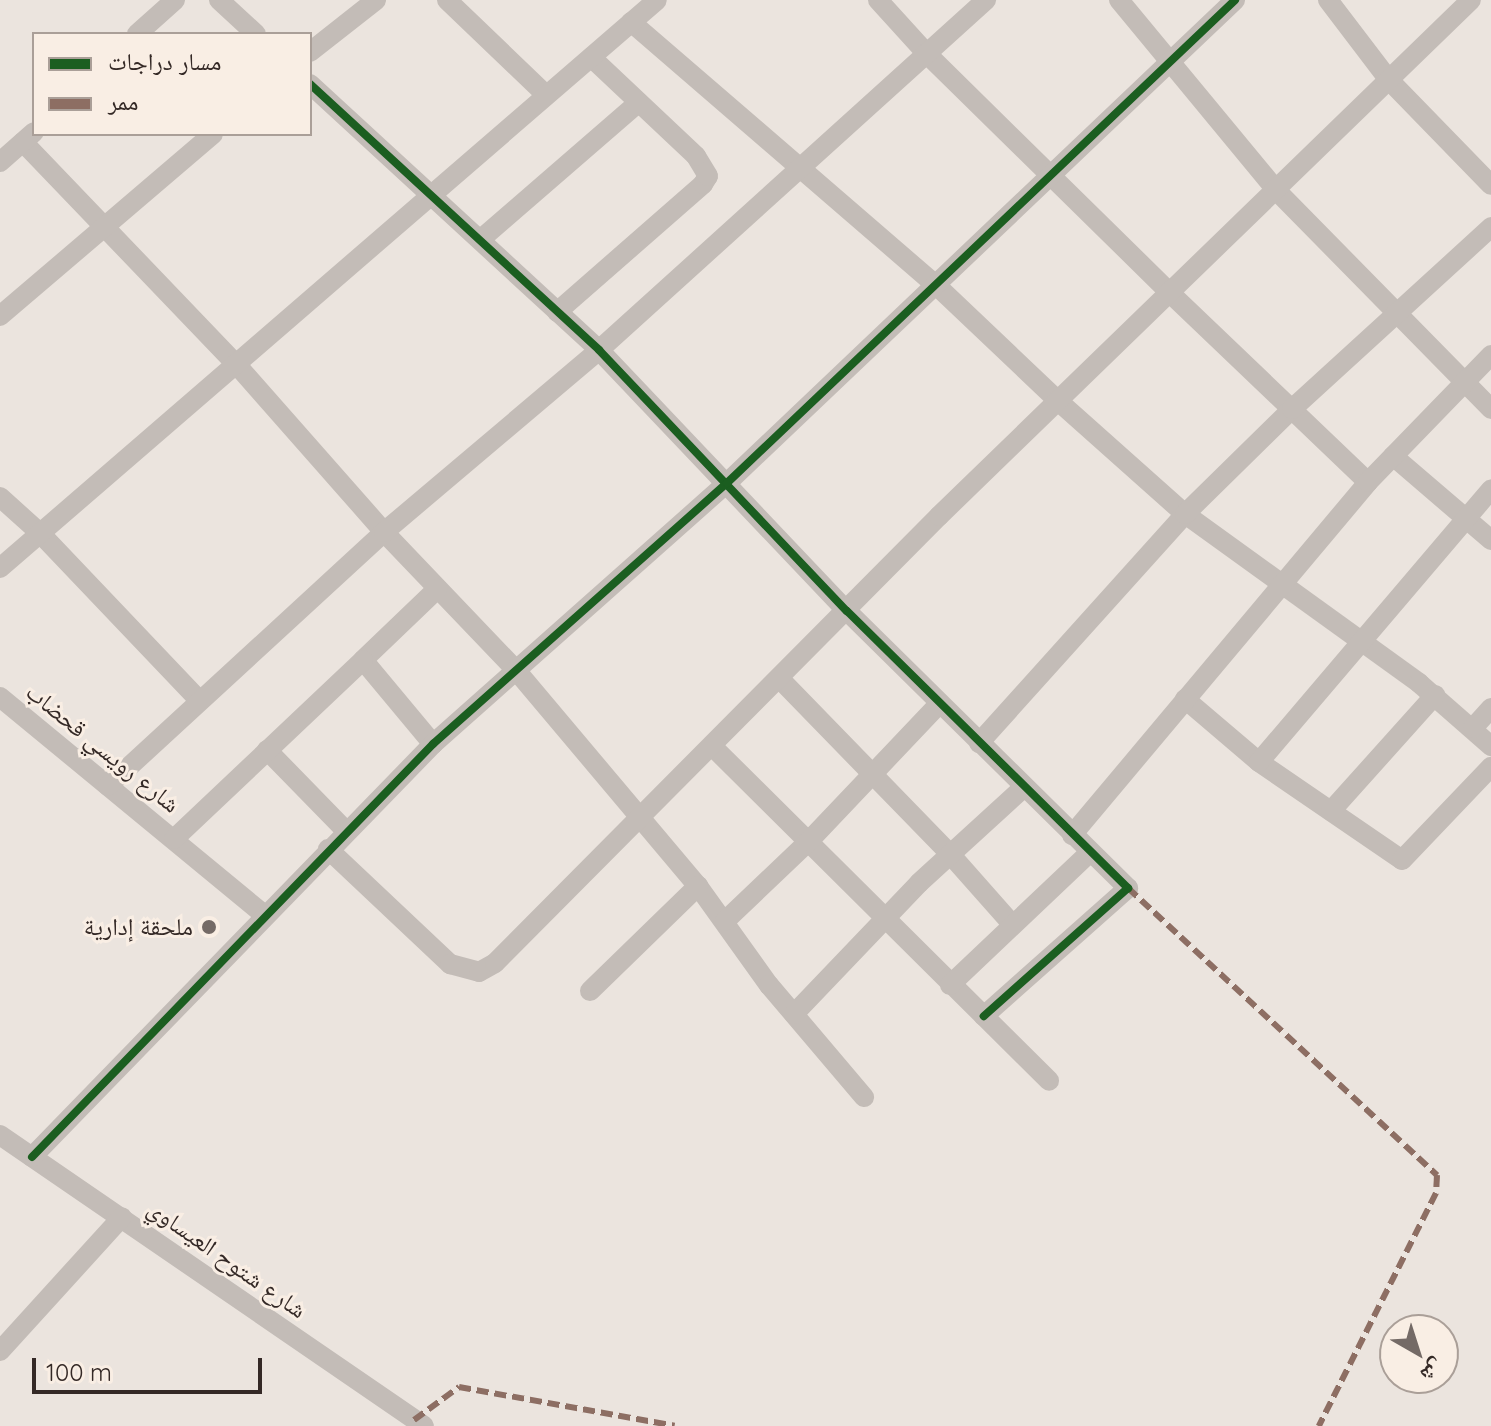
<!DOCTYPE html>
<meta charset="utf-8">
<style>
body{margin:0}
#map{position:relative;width:1491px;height:1426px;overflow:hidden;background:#ebe4de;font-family:Quicksand,"Noto Naskh Arabic",sans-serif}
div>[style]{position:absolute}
.minor>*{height:20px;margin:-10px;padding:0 10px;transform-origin:10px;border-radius:10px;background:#c3bcb7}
.quiet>*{height:6px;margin-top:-3px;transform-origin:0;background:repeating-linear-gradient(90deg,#8d6e63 0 12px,transparent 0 18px)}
.cycleway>*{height:8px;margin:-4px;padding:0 4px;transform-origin:4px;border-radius:4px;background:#1b5e20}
.dots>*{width:22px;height:22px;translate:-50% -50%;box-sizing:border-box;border:4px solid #f9eee4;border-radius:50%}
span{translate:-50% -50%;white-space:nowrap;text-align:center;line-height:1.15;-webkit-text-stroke:6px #f9eee4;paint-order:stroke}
.street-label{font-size:24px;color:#342926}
.poi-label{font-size:24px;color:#342926}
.right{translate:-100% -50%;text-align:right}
.legend{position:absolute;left:32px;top:32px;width:280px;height:104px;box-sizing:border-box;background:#f9eee4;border:2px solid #aa9f98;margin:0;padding:10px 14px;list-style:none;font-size:24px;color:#342926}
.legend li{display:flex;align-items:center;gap:16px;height:40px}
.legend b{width:40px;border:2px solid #aa9f98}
.north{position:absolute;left:1379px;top:1314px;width:80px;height:80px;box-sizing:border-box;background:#f9eee4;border:2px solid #aa9f98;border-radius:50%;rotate:141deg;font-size:22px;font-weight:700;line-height:32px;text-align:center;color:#342926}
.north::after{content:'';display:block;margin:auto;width:28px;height:36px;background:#746a66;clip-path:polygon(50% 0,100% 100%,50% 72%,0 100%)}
.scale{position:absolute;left:32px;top:1358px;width:230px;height:36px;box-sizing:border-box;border:4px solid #342926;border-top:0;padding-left:10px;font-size:24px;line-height:28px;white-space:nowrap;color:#342926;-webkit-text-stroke:6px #f9eee4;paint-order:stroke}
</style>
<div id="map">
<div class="minor">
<i style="left:219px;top:0;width:50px;rotate:42.6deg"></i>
<i style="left:447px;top:0;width:136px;rotate:43.8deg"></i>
<i style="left:878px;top:0;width:72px;rotate:47.8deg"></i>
<i style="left:926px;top:53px;width:341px;rotate:44.5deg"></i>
<i style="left:1169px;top:292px;width:275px;rotate:43.7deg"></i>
<i style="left:1119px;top:0;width:246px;rotate:50.4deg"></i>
<i style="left:1276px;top:190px;width:307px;rotate:45.5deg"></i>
<i style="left:1328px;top:0;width:101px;rotate:52.7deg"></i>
<i style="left:1389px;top:80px;width:146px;rotate:45.8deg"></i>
<i style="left:631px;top:22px;width:403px;rotate:40.8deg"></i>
<i style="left:936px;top:285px;width:167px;rotate:43.5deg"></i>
<i style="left:1057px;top:400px;width:171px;rotate:41.7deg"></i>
<i style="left:1185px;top:514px;width:289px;rotate:35.8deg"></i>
<i style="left:1419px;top:683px;width:96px;rotate:41.2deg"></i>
<i style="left:137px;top:34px;width:51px;rotate:-41.8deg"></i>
<i style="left:310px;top:52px;width:84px;rotate:-38.2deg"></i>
<i style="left:310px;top:84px;width:393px;rotate:42.6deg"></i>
<i style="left:599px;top:350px;width:360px;rotate:46.5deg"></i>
<i style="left:847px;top:611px;width:395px;rotate:44.6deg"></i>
<i style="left:1128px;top:888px;width:193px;rotate:138.4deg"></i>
<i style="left:23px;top:142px;width:308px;rotate:46.2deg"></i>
<i style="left:236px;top:364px;width:224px;rotate:48.6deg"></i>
<i style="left:384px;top:532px;width:190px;rotate:46.3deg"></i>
<i style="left:515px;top:669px;width:284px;rotate:49.9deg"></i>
<i style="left:698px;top:886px;width:122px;rotate:54.4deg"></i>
<i style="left:769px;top:985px;width:147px;rotate:49.7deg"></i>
<i style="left:0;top:162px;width:45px;rotate:-41.4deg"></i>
<i style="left:481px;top:239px;width:208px;rotate:-40.9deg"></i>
<i style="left:557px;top:312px;width:194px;rotate:-41.2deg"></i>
<i style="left:703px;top:184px;width:9px;rotate:-58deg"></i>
<i style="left:708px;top:176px;width:23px;rotate:-121deg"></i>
<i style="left:696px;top:156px;width:144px;rotate:-136.7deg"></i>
<i style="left:0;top:316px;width:280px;rotate:-40.5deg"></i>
<i style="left:1393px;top:456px;width:129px;rotate:40.6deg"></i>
<i style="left:0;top:497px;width:54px;rotate:42deg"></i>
<i style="left:40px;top:533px;width:231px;rotate:46.4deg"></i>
<i style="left:0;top:568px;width:868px;rotate:-40.84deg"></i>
<i style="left:779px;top:678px;width:245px;rotate:45.8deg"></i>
<i style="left:950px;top:854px;width:92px;rotate:48.5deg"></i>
<i style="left:0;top:697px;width:342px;rotate:39.5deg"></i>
<i style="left:1185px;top:699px;width:97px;rotate:40.4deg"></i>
<i style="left:1259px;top:762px;width:173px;rotate:34.4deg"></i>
<i style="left:1402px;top:860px;width:129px;rotate:-46.3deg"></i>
<i style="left:1473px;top:728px;width:27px;rotate:-48deg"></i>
<i style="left:979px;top:743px;width:308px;rotate:-48deg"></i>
<i style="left:1185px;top:514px;width:150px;rotate:-44.5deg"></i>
<i style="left:1292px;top:409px;width:270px;rotate:-42.4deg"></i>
<i style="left:433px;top:744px;width:109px;rotate:-129.8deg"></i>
<i style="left:363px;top:660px;width:103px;rotate:-43.8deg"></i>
<i style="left:712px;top:746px;width:475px;rotate:44.8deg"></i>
<i style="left:267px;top:750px;width:113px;rotate:45.7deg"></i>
<i style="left:1259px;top:762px;width:358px;rotate:-49.6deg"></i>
<i style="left:108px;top:786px;width:375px;rotate:-42.6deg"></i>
<i style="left:384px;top:532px;width:282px;rotate:-40.2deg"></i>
<i style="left:599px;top:350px;width:522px;rotate:-42.13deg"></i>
<i style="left:1331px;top:811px;width:156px;rotate:-48.1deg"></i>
<i style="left:1072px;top:835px;width:461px;rotate:-50deg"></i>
<i style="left:1368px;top:482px;width:177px;rotate:-45.9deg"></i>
<i style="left:174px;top:839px;width:260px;rotate:-43.4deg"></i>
<i style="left:328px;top:849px;width:168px;rotate:43.3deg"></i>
<i style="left:450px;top:964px;width:30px;rotate:15deg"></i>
<i style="left:479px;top:972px;width:18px;rotate:-29deg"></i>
<i style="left:495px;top:963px;width:630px;rotate:-45.19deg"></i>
<i style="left:939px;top:516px;width:741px;rotate:-44.13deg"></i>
<i style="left:725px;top:921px;width:116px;rotate:-43.6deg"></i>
<i style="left:809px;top:841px;width:189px;rotate:-46.5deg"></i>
<i style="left:950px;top:985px;width:193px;rotate:-43.5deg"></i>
<i style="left:590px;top:991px;width:151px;rotate:-44.2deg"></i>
<i style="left:794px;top:1014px;width:181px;rotate:-46.3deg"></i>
<i style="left:919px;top:883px;width:142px;rotate:-42.4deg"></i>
<i style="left:0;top:1135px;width:514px;rotate:34.46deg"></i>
<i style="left:32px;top:1157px;width:576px;rotate:-45.84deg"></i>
<i style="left:433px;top:744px;width:393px;rotate:-41.6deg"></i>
<i style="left:727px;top:483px;width:701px;rotate:-43.55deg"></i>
<i style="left:0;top:1351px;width:181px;rotate:-47.7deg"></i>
</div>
<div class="quiet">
<i style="left:1128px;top:888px;width:422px;rotate:42.9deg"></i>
<i style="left:1437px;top:1175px;width:18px;rotate:93deg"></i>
<i style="left:1436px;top:1193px;width:261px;rotate:116.7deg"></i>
<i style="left:414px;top:1420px;width:56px;rotate:-36.3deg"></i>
<i style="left:459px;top:1387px;width:219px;rotate:10.2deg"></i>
</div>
<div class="cycleway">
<i style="left:310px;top:84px;width:393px;rotate:42.6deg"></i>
<i style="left:599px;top:350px;width:360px;rotate:46.5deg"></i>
<i style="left:847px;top:611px;width:395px;rotate:44.6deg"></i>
<i style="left:1128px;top:888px;width:193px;rotate:138.4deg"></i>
<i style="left:32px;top:1157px;width:576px;rotate:-45.84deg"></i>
<i style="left:433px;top:744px;width:393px;rotate:-41.6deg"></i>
<i style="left:727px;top:483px;width:701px;rotate:-43.55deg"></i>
</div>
<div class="dots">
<i style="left:209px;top:927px;background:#746a66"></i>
</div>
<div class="street-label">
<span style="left:103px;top:748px;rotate:39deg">شارع رويسي قحضاب</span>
<span style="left:227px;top:1259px;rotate:35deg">شارع شتوح العيساوي</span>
</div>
<div class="poi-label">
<span class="right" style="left:193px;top:927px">ملحقة إدارية</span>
</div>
<ul class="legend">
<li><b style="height:10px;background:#1b5e20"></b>مسار دراجات</li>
<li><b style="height:10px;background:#8d6e63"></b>ممر</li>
</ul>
<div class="north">ش</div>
<div class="scale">100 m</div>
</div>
